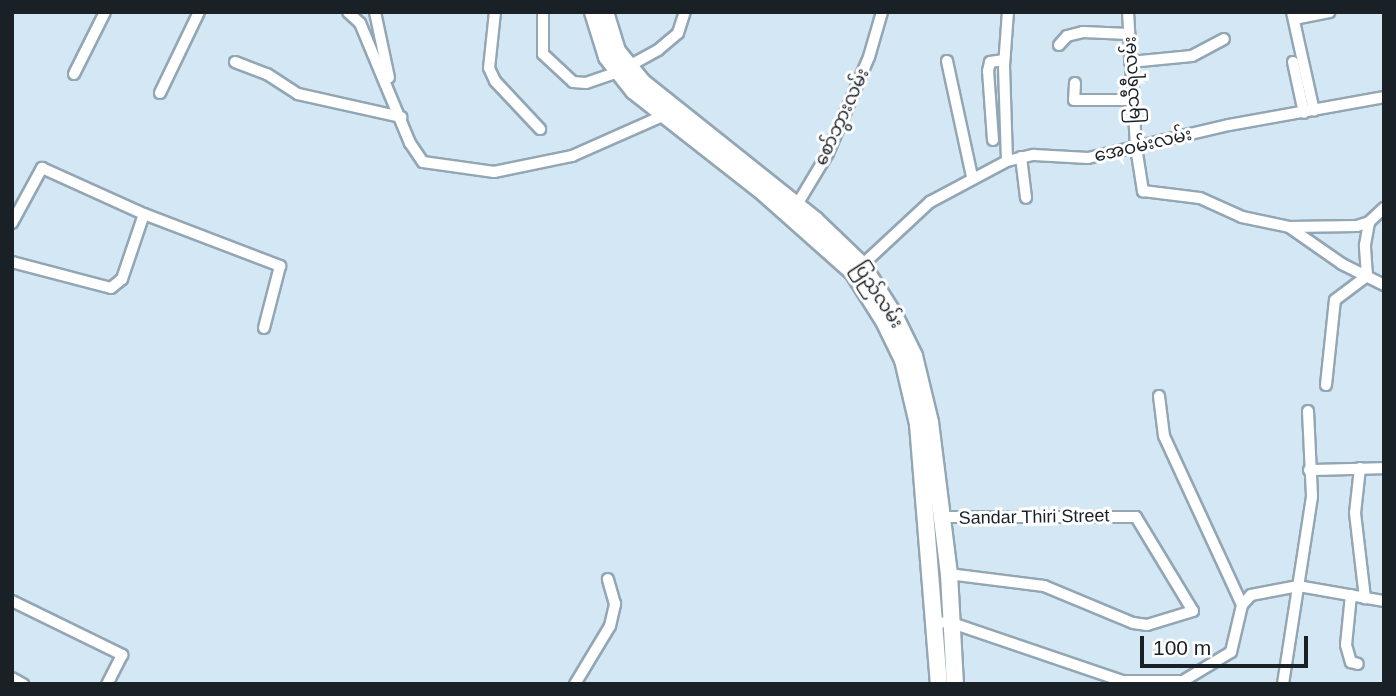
<!DOCTYPE html>
<meta charset="utf-8">
<style>
body{margin:0}
#map{position:relative;width:1396px;height:696px;overflow:hidden;background:#d3e7f5;font-family:Arial,"Noto Sans Myanmar",sans-serif}
div>[style]{position:absolute}
.roads{filter:drop-shadow(2px 0 #93a6b3) drop-shadow(-2px 0 #93a6b3) drop-shadow(0 2px #93a6b3) drop-shadow(0 -2px #93a6b3)}
.minor>*{height:10px;margin:-5px;padding:0 5px;transform-origin:5px;border-radius:5px;background:#fff}
.trunk>*{height:16px;margin:-8px;padding:0 8px;transform-origin:8px;border-radius:8px;background:#fff}
span{translate:-50% -50%;white-space:nowrap;text-align:center;line-height:1.15;-webkit-text-stroke:6px #fff;paint-order:stroke}
.street-label{font-size:18px;color:#1a2126}
.frame{position:absolute;inset:0;border:14px solid #1a2126;pointer-events:none}
.scale{position:absolute;left:1140px;top:636px;width:168px;height:32px;box-sizing:border-box;border:4px solid #1a2126;border-top:0;padding-left:9px;font-size:21px;line-height:24px;white-space:nowrap;color:#1a2126;-webkit-text-stroke:5px #fff;paint-order:stroke}
</style>
<div id="map">
<div class="roads">
<div class="minor">
<i style="left:348px;top:12px;width:16px;rotate:43deg"></i>
<i style="left:360px;top:23px;width:130px;rotate:67.4deg"></i>
<i style="left:410px;top:143px;width:23px;rotate:56deg"></i>
<i style="left:423px;top:162px;width:72px;rotate:8deg"></i>
<i style="left:494px;top:172px;width:80px;rotate:-11.6deg"></i>
<i style="left:572px;top:156px;width:106px;rotate:-23.9deg"></i>
<i style="left:375px;top:12px;width:67px;rotate:78deg"></i>
<i style="left:495px;top:12px;width:56px;rotate:96.1deg"></i>
<i style="left:489px;top:68px;width:14px;rotate:65deg"></i>
<i style="left:495px;top:81px;width:66px;rotate:46.8deg"></i>
<i style="left:543px;top:12px;width:42px;rotate:90deg"></i>
<i style="left:543px;top:54px;width:41px;rotate:43deg"></i>
<i style="left:573px;top:82px;width:13px;rotate:4deg"></i>
<i style="left:586px;top:83px;width:34px;rotate:-19deg"></i>
<i style="left:618px;top:72px;width:46px;rotate:-28.8deg"></i>
<i style="left:658px;top:50px;width:26px;rotate:-40deg"></i>
<i style="left:678px;top:33px;width:22px;rotate:-72deg"></i>
<i style="left:1128px;top:12px;width:135px;rotate:86.6deg"></i>
<i style="left:1136px;top:147px;width:45px;rotate:81deg"></i>
<i style="left:1143px;top:191px;width:57px;rotate:7deg"></i>
<i style="left:1200px;top:198px;width:46px;rotate:24.3deg"></i>
<i style="left:1242px;top:217px;width:48px;rotate:12deg"></i>
<i style="left:1289px;top:227px;width:65px;rotate:34.9deg"></i>
<i style="left:1342px;top:264px;width:47px;rotate:26.6deg"></i>
<i style="left:1292px;top:12px;width:101px;rotate:77.5deg"></i>
<i style="left:1294px;top:19px;width:36px;rotate:-11deg"></i>
<i style="left:1059px;top:45px;width:12px;rotate:-48deg"></i>
<i style="left:1067px;top:36px;width:16px;rotate:-14deg"></i>
<i style="left:1083px;top:32px;width:46px;rotate:2.5deg"></i>
<i style="left:947px;top:61px;width:119px;rotate:77.8deg"></i>
<i style="left:235px;top:62px;width:34px;rotate:21deg"></i>
<i style="left:267px;top:74px;width:37px;rotate:33deg"></i>
<i style="left:298px;top:94px;width:106px;rotate:12.6deg"></i>
<i style="left:1130px;top:62px;width:62px;rotate:-5.5deg"></i>
<i style="left:1192px;top:56px;width:36px;rotate:-28deg"></i>
<i style="left:1293px;top:62px;width:52px;rotate:77.8deg"></i>
<i style="left:74px;top:74px;width:69px;rotate:-63.4deg"></i>
<i style="left:1075px;top:83px;width:17px;rotate:93deg"></i>
<i style="left:1074px;top:100px;width:59px"></i>
<i style="left:160px;top:93px;width:90px;rotate:-64.3deg"></i>
<i style="left:993px;top:140px;width:69px;rotate:-94.1deg"></i>
<i style="left:988px;top:71px;width:9px;rotate:-77deg"></i>
<i style="left:990px;top:62px;width:14px;rotate:-8deg"></i>
<i style="left:1021px;top:157px;width:41px;rotate:83deg"></i>
<i style="left:1007px;top:161px;width:95px;rotate:-91.8deg"></i>
<i style="left:1004px;top:66px;width:54px;rotate:-85.8deg"></i>
<i style="left:795px;top:208px;width:64px;rotate:-59deg"></i>
<i style="left:828px;top:153px;width:104px;rotate:-66.9deg"></i>
<i style="left:869px;top:57px;width:47px;rotate:-73.9deg"></i>
<i style="left:144px;top:214px;width:146px;rotate:20.9deg"></i>
<i style="left:280px;top:266px;width:64px;rotate:104.5deg"></i>
<i style="left:12px;top:223px;width:63px;rotate:-61.4deg"></i>
<i style="left:42px;top:168px;width:112px;rotate:24.3deg"></i>
<i style="left:144px;top:214px;width:69px;rotate:108.7deg"></i>
<i style="left:122px;top:279px;width:14px;rotate:141deg"></i>
<i style="left:111px;top:288px;width:102px;rotate:-165.3deg"></i>
<i style="left:1289px;top:227px;width:68px;rotate:-0.8deg"></i>
<i style="left:1357px;top:226px;width:13px;rotate:-18deg"></i>
<i style="left:1369px;top:222px;width:21px;rotate:-43deg"></i>
<i style="left:860px;top:267px;width:96px;rotate:-42.9deg"></i>
<i style="left:930px;top:202px;width:87px;rotate:-28deg"></i>
<i style="left:1007px;top:161px;width:28px;rotate:-13deg"></i>
<i style="left:1034px;top:155px;width:54px;rotate:3.2deg"></i>
<i style="left:1088px;top:158px;width:145px;rotate:-13.2deg"></i>
<i style="left:1229px;top:125px;width:158px;rotate:-10.2deg"></i>
<i style="left:1326px;top:385px;width:85px;rotate:-84deg"></i>
<i style="left:1335px;top:300px;width:40px;rotate:-37deg"></i>
<i style="left:1367px;top:276px;width:31px;rotate:-94deg"></i>
<i style="left:1365px;top:245px;width:23px;rotate:-80deg"></i>
<i style="left:1159px;top:396px;width:40px;rotate:82.9deg"></i>
<i style="left:1164px;top:436px;width:186px;rotate:65.2deg"></i>
<i style="left:1360px;top:468px;width:45px;rotate:96.3deg"></i>
<i style="left:1355px;top:513px;width:86px;rotate:83.3deg"></i>
<i style="left:1309px;top:470px;width:75px;rotate:-1.5deg"></i>
<i style="left:942px;top:517px;width:194px"></i>
<i style="left:1136px;top:517px;width:110px;rotate:58.8deg"></i>
<i style="left:1193px;top:611px;width:48px;rotate:163.1deg"></i>
<i style="left:1147px;top:625px;width:14px;rotate:-172deg"></i>
<i style="left:1133px;top:623px;width:96px;rotate:-157.4deg"></i>
<i style="left:1044px;top:586px;width:96px;rotate:-172.8deg"></i>
<i style="left:1351px;top:595px;width:50px;rotate:95.7deg"></i>
<i style="left:1346px;top:645px;width:18px;rotate:74deg"></i>
<i style="left:1351px;top:662px;width:7px;rotate:16deg"></i>
<i style="left:12px;top:601px;width:123px;rotate:26.1deg"></i>
<i style="left:122px;top:655px;width:33px;rotate:117deg"></i>
<i style="left:936px;top:622px;width:16px;rotate:4deg"></i>
<i style="left:952px;top:623px;width:180px;rotate:18.8deg"></i>
<i style="left:1122px;top:681px;width:61px"></i>
<i style="left:1183px;top:681px;width:56px;rotate:-31.1deg"></i>
<i style="left:1231px;top:652px;width:48px;rotate:-76.8deg"></i>
<i style="left:1242px;top:605px;width:13px;rotate:-48deg"></i>
<i style="left:1251px;top:595px;width:48px;rotate:-10.8deg"></i>
<i style="left:1298px;top:586px;width:87px;rotate:9.9deg"></i>
<i style="left:12px;top:678px;width:13px;rotate:29deg"></i>
<i style="left:575px;top:684px;width:68px;rotate:-58.9deg"></i>
<i style="left:610px;top:626px;width:23px;rotate:-77deg"></i>
<i style="left:615px;top:604px;width:26px;rotate:-106deg"></i>
<i style="left:1283px;top:684px;width:190px;rotate:-81.2deg"></i>
<i style="left:1312px;top:496px;width:85px;rotate:-92.7deg"></i>
</div>
<div class="trunk">
<i style="left:593px;top:12px;width:47px;rotate:72.7deg"></i>
<i style="left:607px;top:57px;width:43px;rotate:51.5deg"></i>
<i style="left:634px;top:91px;width:165px;rotate:38.1deg"></i>
<i style="left:764px;top:193px;width:119px;rotate:41.6deg"></i>
<i style="left:853px;top:272px;width:58px;rotate:57.7deg"></i>
<i style="left:884px;top:321px;width:43px;rotate:64deg"></i>
<i style="left:903px;top:360px;width:66px;rotate:76.8deg"></i>
<i style="left:918px;top:424px;width:261px;rotate:85.4deg"></i>
<i style="left:605px;top:12px;width:41px;rotate:72.9deg"></i>
<i style="left:617px;top:51px;width:40px;rotate:51deg"></i>
<i style="left:642px;top:82px;width:221px;rotate:38.6deg"></i>
<i style="left:815px;top:220px;width:65px;rotate:43.8deg"></i>
<i style="left:862px;top:265px;width:59px;rotate:57.4deg"></i>
<i style="left:894px;top:315px;width:46px;rotate:64deg"></i>
<i style="left:914px;top:356px;width:68px;rotate:76.4deg"></i>
<i style="left:930px;top:422px;width:153px;rotate:82.9deg"></i>
<i style="left:949px;top:574px;width:110px;rotate:86.9deg"></i>
</div>
</div>
<div class="street-label">
<span style="left:1132px;top:80px;rotate:-93deg">မြသီရီလမ်း</span>
<span style="left:842px;top:117px;rotate:-65deg">စော်ဘွားလမ်း</span>
<span style="left:1143px;top:145px;rotate:-13deg">အေဝမ်းလမ်း</span>
<span style="left:878px;top:295px;rotate:57deg">ပြည်လမ်း</span>
<span style="left:1034px;top:517px;rotate:-1deg">Sandar Thiri Street</span>
</div>
<div class="frame"></div>
<div class="scale">100 m</div>
</div>
